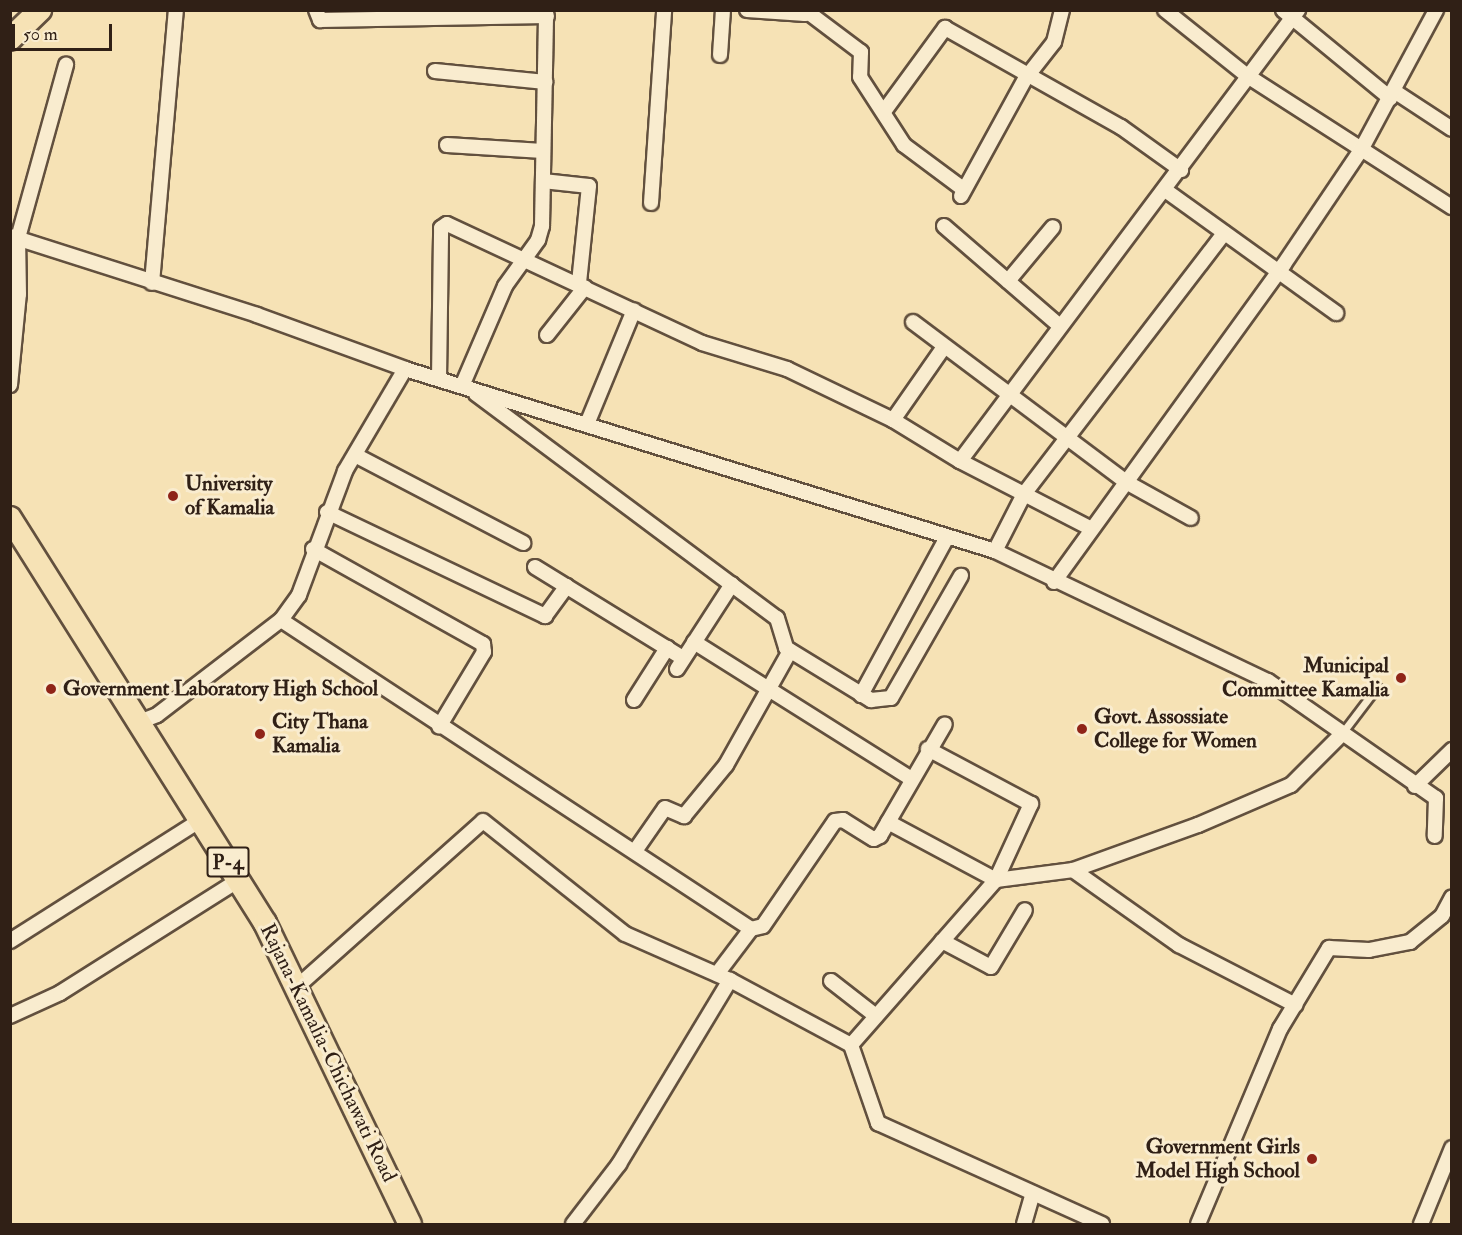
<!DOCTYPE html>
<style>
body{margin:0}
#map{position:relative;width:1462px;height:1235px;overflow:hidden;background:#f6e2b5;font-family:"IM FELL Double Pica",serif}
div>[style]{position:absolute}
.roads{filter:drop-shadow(2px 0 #62503e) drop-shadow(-2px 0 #62503e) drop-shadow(0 2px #62503e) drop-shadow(0 -2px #62503e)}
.service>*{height:7px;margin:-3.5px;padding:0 3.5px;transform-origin:3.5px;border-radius:3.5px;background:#f9eccf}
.minor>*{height:14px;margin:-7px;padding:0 7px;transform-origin:7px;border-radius:7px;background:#f9eccf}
.primary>*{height:22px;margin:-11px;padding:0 11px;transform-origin:11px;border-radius:11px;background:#f6e2b5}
.dots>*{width:16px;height:16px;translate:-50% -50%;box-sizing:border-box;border:3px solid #f9eccf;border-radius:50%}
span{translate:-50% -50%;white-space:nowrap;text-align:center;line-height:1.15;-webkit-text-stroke:6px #f9eccf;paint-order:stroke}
.shield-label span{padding:2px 4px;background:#f9eccf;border:2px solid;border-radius:4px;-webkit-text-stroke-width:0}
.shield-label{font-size:20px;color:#302016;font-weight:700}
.poi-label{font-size:21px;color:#302016;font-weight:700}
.left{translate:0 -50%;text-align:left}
.right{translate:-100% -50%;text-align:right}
.street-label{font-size:21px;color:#302016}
.frame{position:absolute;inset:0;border:12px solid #302016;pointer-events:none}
.scale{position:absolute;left:12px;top:24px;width:100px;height:27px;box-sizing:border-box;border:3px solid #302016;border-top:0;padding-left:8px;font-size:18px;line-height:21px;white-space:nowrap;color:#302016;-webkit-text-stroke:4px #f9eccf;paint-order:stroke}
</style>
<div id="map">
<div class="roads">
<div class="service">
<i style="left:1342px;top:733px;width:58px;rotate:-52.7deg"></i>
</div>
<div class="minor">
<i style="left:316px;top:10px;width:11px;rotate:68deg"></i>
<i style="left:320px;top:20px;width:227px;rotate:-1deg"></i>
<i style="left:747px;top:10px;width:58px;rotate:3.9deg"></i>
<i style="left:805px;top:14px;width:7px;rotate:-34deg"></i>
<i style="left:1165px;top:10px;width:104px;rotate:38.7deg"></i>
<i style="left:1246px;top:75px;width:245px;rotate:32.7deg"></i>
<i style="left:1283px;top:10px;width:139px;rotate:39.4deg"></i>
<i style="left:809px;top:13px;width:65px;rotate:36.9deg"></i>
<i style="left:861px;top:52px;width:25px;rotate:92deg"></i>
<i style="left:860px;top:77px;width:81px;rotate:57.1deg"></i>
<i style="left:904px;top:145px;width:74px;rotate:36.7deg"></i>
<i style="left:720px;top:55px;width:45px;rotate:-86.2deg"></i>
<i style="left:435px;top:71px;width:111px;rotate:5.7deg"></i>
<i style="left:1394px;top:91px;width:69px;rotate:33.2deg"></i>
<i style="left:885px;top:110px;width:102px;rotate:-53.8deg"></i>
<i style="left:945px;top:28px;width:202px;rotate:29.4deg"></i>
<i style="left:1121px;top:127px;width:74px;rotate:35.6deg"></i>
<i style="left:447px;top:145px;width:96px;rotate:3.6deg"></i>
<i style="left:543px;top:181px;width:46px;rotate:6.2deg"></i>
<i style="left:589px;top:186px;width:98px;rotate:95.9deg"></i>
<i style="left:1165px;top:190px;width:211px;rotate:35.7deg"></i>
<i style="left:961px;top:196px;width:133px;rotate:-61.3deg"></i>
<i style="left:1025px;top:79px;width:47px;rotate:-51.9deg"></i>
<i style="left:1054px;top:42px;width:33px;rotate:-76deg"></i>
<i style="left:651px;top:203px;width:193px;rotate:-86.1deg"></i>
<i style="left:944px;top:226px;width:153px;rotate:40.8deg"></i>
<i style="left:10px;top:236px;width:259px;rotate:17.7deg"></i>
<i style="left:257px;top:315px;width:158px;rotate:20deg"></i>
<i style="left:405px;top:369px;width:617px;rotate:17.14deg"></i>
<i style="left:995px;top:551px;width:302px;rotate:25.5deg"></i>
<i style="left:1268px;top:681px;width:205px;rotate:34.9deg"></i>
<i style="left:1436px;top:798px;width:38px;rotate:92deg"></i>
<i style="left:1008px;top:281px;width:70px;rotate:-50.2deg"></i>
<i style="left:152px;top:283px;width:274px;rotate:-85deg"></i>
<i style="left:913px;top:322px;width:266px;rotate:36.9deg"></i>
<i style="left:1126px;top:482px;width:74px;rotate:29deg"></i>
<i style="left:547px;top:335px;width:61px;rotate:-51.6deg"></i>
<i style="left:439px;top:379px;width:151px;rotate:-89.2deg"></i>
<i style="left:441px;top:228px;width:7px;rotate:-34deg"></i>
<i style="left:447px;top:224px;width:281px;rotate:25deg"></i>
<i style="left:702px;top:343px;width:89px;rotate:17deg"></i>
<i style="left:787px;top:369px;width:118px;rotate:25.7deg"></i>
<i style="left:893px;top:420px;width:79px;rotate:31.5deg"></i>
<i style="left:960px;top:461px;width:148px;rotate:27.3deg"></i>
<i style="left:10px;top:385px;width:91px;rotate:-84.4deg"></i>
<i style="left:19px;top:294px;width:56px;rotate:-91deg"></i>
<i style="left:18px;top:238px;width:180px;rotate:-74.5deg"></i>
<i style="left:462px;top:386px;width:109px;rotate:-66.7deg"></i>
<i style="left:505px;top:286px;width:57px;rotate:-54.3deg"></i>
<i style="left:538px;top:240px;width:15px;rotate:-74deg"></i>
<i style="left:542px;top:226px;width:216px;rotate:-88.9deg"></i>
<i style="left:476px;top:394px;width:375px;rotate:36.7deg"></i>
<i style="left:777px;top:618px;width:31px;rotate:73deg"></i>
<i style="left:786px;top:648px;width:100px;rotate:31.5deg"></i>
<i style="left:871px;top:700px;width:20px;rotate:-6deg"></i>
<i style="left:891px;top:698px;width:141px;rotate:-60.2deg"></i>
<i style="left:893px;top:420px;width:89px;rotate:-55.1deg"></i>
<i style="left:587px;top:424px;width:123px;rotate:-67.6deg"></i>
<i style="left:355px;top:455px;width:190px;rotate:27.6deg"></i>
<i style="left:960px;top:461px;width:564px;rotate:-53.15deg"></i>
<i style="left:327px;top:512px;width:242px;rotate:25.5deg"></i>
<i style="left:545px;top:616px;width:37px;rotate:-54deg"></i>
<i style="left:313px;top:549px;width:195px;rotate:29.2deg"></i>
<i style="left:483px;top:644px;width:8px;rotate:83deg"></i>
<i style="left:484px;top:652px;width:87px;rotate:121deg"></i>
<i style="left:995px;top:551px;width:64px;rotate:-63deg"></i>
<i style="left:1024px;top:494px;width:329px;rotate:-52.5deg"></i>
<i style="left:535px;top:567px;width:174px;rotate:31.6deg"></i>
<i style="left:1054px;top:582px;width:392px;rotate:-54.1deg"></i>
<i style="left:1284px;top:264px;width:138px;rotate:-56deg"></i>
<i style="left:1361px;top:150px;width:159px;rotate:-61.8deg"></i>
<i style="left:281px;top:620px;width:562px;rotate:33.32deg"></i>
<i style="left:751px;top:929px;width:12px;rotate:-14deg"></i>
<i style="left:763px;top:926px;width:127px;rotate:-55.6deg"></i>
<i style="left:835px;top:821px;width:8px;rotate:-7deg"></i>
<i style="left:843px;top:820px;width:36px;rotate:32deg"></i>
<i style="left:874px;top:839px;width:7px;rotate:-27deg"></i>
<i style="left:880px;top:836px;width:129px;rotate:-59.9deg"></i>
<i style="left:694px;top:642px;width:255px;rotate:32.2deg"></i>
<i style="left:677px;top:669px;width:101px;rotate:-57.1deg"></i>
<i style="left:861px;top:695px;width:180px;rotate:-61.4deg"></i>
<i style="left:634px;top:700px;width:62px;rotate:-57.6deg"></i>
<i style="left:139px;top:722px;width:19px;rotate:-21deg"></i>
<i style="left:157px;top:715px;width:156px;rotate:-37.5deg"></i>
<i style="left:281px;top:620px;width:31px;rotate:-54deg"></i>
<i style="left:299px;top:595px;width:132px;rotate:-69.6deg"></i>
<i style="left:345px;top:471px;width:118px;rotate:-59.5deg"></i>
<i style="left:1415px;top:786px;width:52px;rotate:-44.2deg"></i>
<i style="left:888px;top:822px;width:123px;rotate:28.2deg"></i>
<i style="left:996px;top:880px;width:84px;rotate:-65.3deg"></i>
<i style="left:1031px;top:804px;width:117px;rotate:-151.9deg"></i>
<i style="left:635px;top:851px;width:52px;rotate:-55.1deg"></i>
<i style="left:665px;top:808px;width:21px;rotate:23deg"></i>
<i style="left:684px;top:816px;width:66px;rotate:-50.5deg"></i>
<i style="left:726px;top:765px;width:131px;rotate:-60.7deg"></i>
<i style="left:1073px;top:870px;width:130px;rotate:35.3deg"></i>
<i style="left:1179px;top:945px;width:131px;rotate:27.3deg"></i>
<i style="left:10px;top:941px;width:227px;rotate:-32.4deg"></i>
<i style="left:942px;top:941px;width:55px;rotate:28deg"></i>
<i style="left:991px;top:967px;width:66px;rotate:-59.2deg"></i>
<i style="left:717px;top:974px;width:56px;rotate:-52.9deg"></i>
<i style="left:831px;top:981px;width:57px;rotate:37.9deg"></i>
<i style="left:299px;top:985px;width:246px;rotate:-41.7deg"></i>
<i style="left:483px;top:821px;width:181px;rotate:38.5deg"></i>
<i style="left:625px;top:934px;width:115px;rotate:23.7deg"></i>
<i style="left:730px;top:980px;width:137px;rotate:28.2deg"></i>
<i style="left:851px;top:1045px;width:83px;rotate:70.9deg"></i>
<i style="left:878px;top:1123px;width:246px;rotate:24.3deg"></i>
<i style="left:10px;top:1016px;width:55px;rotate:-24.7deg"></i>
<i style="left:60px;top:993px;width:212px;rotate:-32.3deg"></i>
<i style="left:851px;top:1045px;width:220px;rotate:-48.7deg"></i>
<i style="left:996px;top:880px;width:78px;rotate:-7.4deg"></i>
<i style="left:1073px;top:870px;width:133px;rotate:-19.8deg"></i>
<i style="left:1198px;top:825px;width:101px;rotate:-23.3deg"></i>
<i style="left:1291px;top:785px;width:71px;rotate:-45deg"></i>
<i style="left:573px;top:1224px;width:76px;rotate:-52.5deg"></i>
<i style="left:619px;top:1164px;width:215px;rotate:-58.9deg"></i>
<i style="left:1024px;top:1224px;width:32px;rotate:-74deg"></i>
<i style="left:1198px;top:1224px;width:212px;rotate:-67.2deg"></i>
<i style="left:1280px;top:1029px;width:95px;rotate:-58.8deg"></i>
<i style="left:1329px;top:948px;width:40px;rotate:2.9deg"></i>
<i style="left:1369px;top:950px;width:42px;rotate:-11deg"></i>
<i style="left:1410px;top:942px;width:41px;rotate:-39.1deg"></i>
<i style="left:1442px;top:916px;width:21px;rotate:-62deg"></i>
<i style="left:1421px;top:1224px;width:82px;rotate:-67.8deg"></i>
</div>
<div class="primary">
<i style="left:10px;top:39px;width:42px;rotate:-44deg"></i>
<i style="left:10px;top:518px;width:479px;rotate:57.8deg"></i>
<i style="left:265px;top:923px;width:334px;rotate:64.3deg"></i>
</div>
</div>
<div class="dots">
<i style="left:173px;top:496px;background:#8f2418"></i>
<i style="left:1401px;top:678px;background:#8f2418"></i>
<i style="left:51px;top:689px;background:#8f2418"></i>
<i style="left:1082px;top:729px;background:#8f2418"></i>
<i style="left:260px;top:734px;background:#8f2418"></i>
<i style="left:1312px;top:1159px;background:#8f2418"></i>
</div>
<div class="shield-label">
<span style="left:228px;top:862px">P-4</span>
</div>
<div class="poi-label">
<span class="left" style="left:185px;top:496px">University<br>of Kamalia</span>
<span class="right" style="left:1389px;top:678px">Municipal<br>Committee Kamalia</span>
<span class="left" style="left:63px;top:689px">Government Laboratory High School</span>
<span class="left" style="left:1094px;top:729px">Govt. Assossiate<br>College for Women</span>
<span class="left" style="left:272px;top:734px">City Thana<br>Kamalia</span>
<span class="right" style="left:1300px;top:1159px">Government Girls<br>Model High School</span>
</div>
<div class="street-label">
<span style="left:328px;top:1053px;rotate:64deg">Rajana-Kamalia-Chichawati Road</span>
</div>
<div class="frame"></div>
<div class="scale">50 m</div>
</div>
